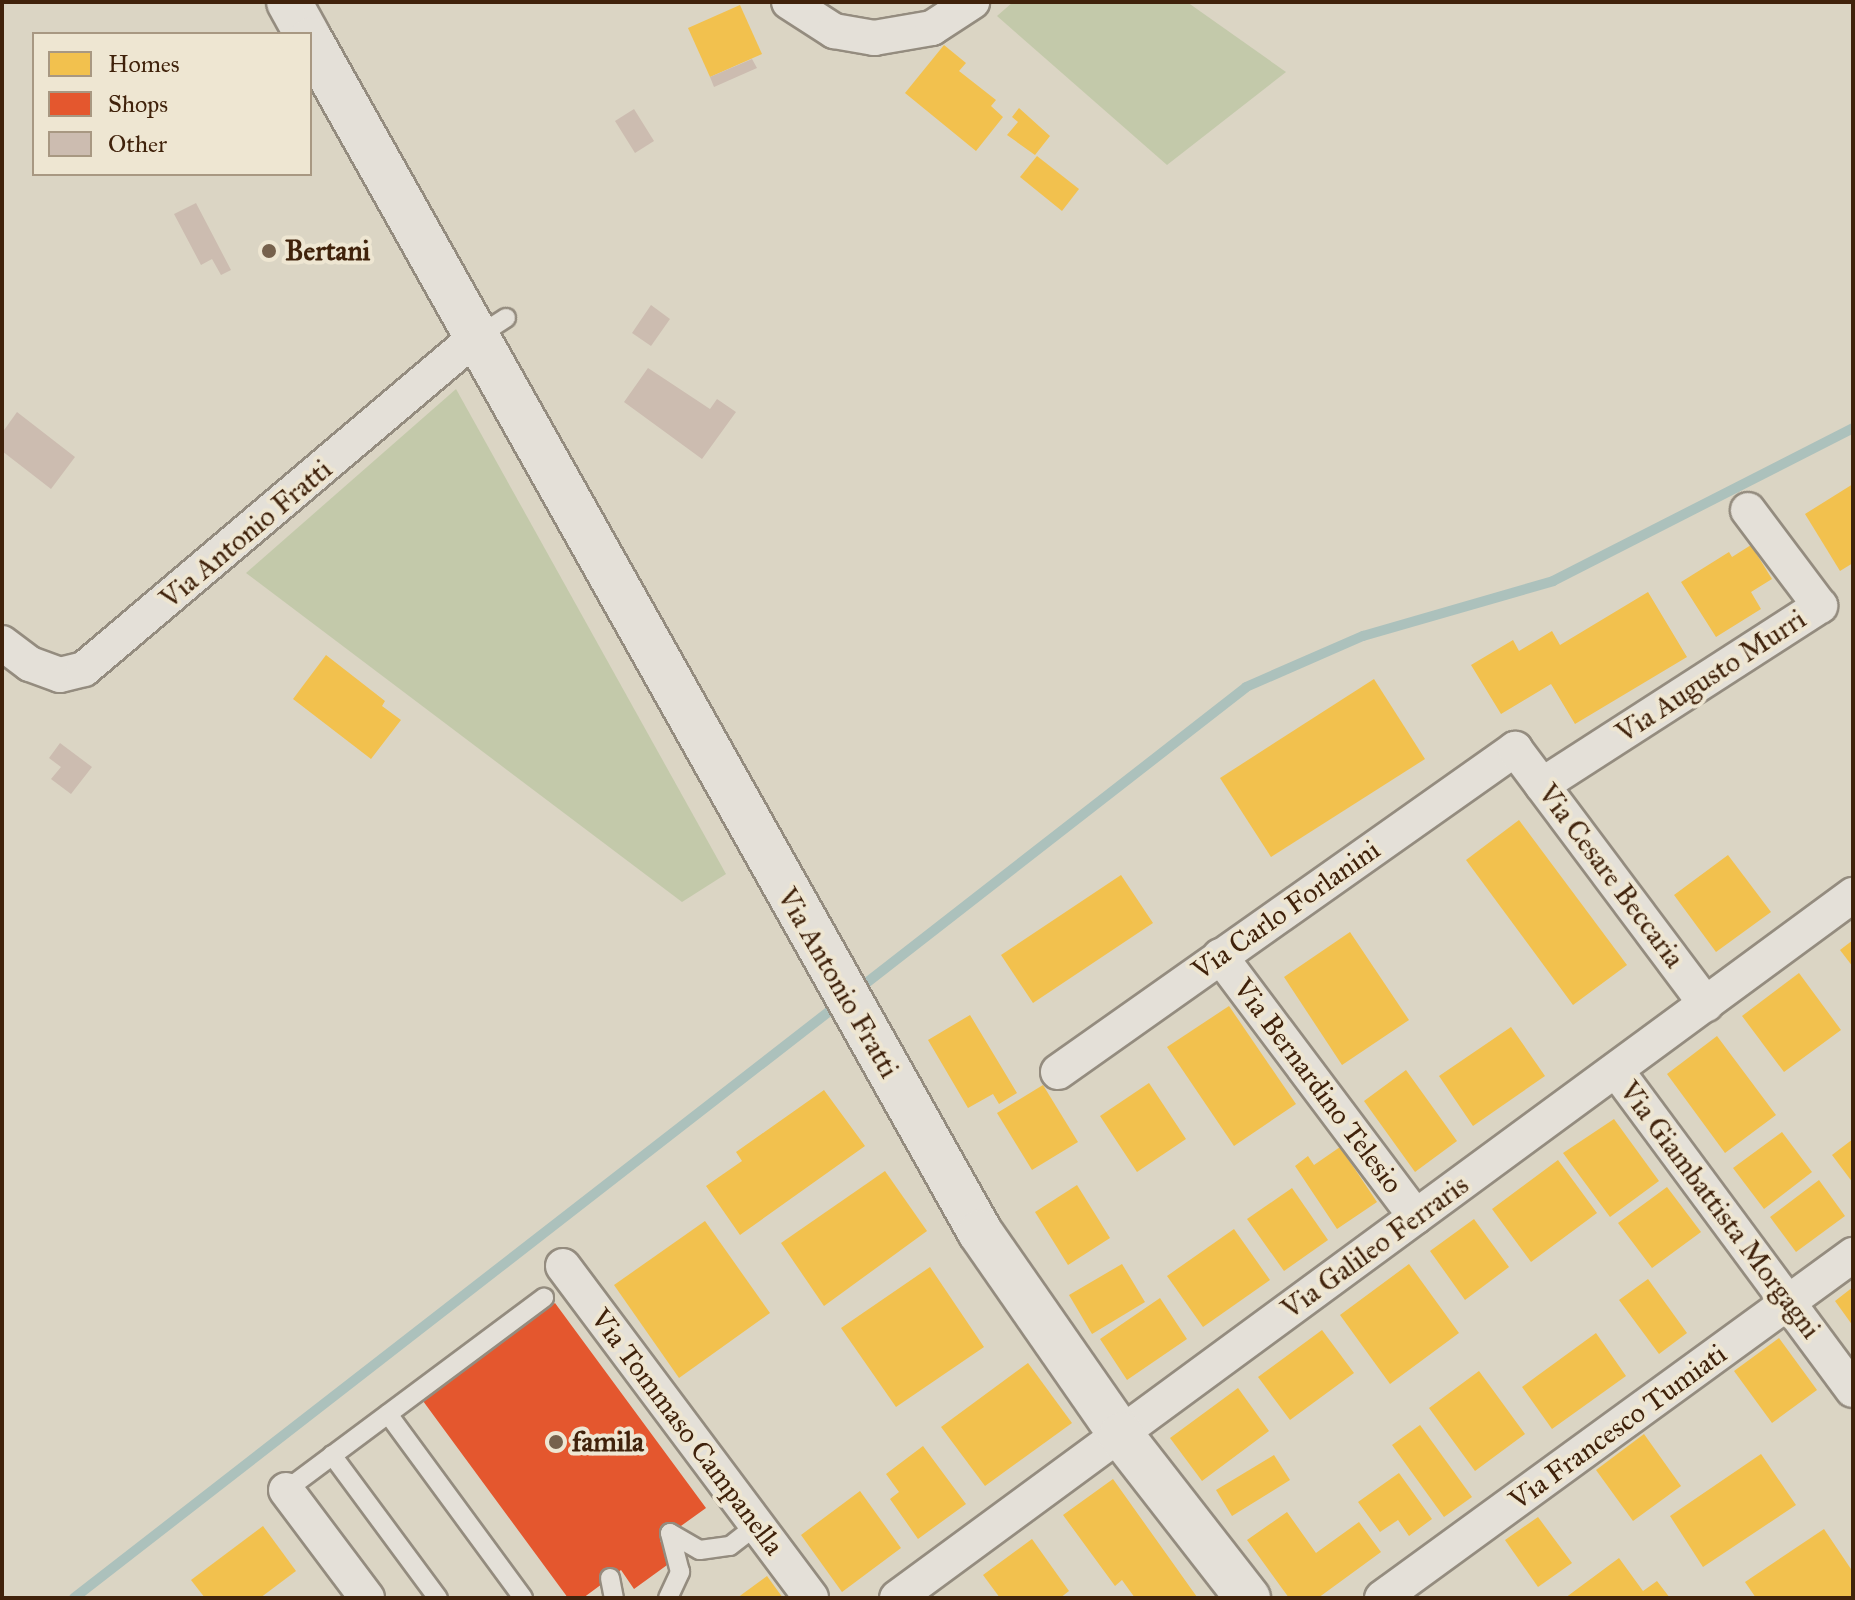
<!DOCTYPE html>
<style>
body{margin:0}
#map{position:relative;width:1855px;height:1600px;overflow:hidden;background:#dbd5c4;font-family:"IM FELL Great Primer",serif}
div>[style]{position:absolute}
.green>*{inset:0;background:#c3c9aa}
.homes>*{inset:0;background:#f2c14e}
.shops>*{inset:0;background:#e4572e}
.stream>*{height:10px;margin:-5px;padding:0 5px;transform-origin:5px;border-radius:5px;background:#acc1bc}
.building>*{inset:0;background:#ccbcb0}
.roads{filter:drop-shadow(2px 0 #948c7f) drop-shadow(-2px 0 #948c7f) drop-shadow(0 2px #948c7f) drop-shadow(0 -2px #948c7f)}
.lane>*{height:18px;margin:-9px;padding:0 9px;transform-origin:9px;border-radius:9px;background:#e4e0d8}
.street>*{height:34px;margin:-17px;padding:0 17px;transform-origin:17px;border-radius:17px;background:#e4e0d8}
.secondary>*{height:44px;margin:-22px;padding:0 22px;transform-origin:22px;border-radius:22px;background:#e4e0d8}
.dots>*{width:22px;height:22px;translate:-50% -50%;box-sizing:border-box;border:4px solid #eee6d2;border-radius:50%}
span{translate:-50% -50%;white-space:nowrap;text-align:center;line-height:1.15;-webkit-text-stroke:8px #eee6d2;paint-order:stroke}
.poi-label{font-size:28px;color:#40220b;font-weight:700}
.left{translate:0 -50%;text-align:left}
.street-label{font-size:28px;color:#40220b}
.frame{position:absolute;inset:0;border:4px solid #40220b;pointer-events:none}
.legend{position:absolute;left:32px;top:32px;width:280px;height:144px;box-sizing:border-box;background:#eee6d2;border:2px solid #a89882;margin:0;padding:10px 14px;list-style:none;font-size:24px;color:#40220b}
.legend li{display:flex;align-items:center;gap:16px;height:40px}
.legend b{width:40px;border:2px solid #a89882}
</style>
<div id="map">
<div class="green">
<i style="clip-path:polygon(1013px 2px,1187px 2px,1286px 72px,1167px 165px,997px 16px)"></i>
<i style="clip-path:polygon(456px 389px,726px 874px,682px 902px,246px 573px)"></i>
</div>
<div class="homes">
<i style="clip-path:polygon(740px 5px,762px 54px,710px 77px,688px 28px)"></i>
<i style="clip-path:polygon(944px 45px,966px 63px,959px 71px,996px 100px,991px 106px,1003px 117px,976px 151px,905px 93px)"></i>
<i style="clip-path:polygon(1019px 108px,1050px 136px,1035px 155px,1007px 135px,1018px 122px,1012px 117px)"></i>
<i style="clip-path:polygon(1037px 156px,1079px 189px,1062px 211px,1020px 177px)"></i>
<i style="clip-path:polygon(1853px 484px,1853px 563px,1840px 571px,1805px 514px)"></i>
<i style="clip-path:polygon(1751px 545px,1772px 579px,1751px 592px,1761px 609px,1716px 637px,1681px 582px,1729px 552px,1732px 557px)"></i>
<i style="clip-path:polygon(1648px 592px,1687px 657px,1575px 724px,1551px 684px,1501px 714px,1471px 665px,1513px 640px,1519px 651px,1552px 631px,1560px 645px)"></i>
<i style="clip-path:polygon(326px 655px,385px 701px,382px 706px,401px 720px,371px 759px,293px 699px)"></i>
<i style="clip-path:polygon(1374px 679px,1425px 759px,1271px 857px,1220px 778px)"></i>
<i style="clip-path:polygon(1519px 820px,1627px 965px,1573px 1005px,1466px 860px)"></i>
<i style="clip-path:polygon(1728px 855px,1771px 912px,1716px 952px,1674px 895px)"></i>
<i style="clip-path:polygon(1121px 875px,1153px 923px,1033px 1003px,1001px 955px)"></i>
<i style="clip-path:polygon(1350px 932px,1409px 1020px,1342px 1065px,1284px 977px)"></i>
<i style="clip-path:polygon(1853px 940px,1853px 967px,1840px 950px)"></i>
<i style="clip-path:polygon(1799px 973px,1841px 1030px,1784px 1072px,1742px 1016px)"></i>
<i style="clip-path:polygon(1229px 1006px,1296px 1104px,1234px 1146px,1167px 1047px)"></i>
<i style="clip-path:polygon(970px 1015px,1017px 1093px,999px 1104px,993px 1094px,968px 1108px,928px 1040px)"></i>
<i style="clip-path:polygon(1511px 1027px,1545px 1076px,1473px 1126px,1439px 1076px)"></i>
<i style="clip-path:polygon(1717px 1036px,1776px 1115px,1725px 1153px,1667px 1074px)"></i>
<i style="clip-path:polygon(1406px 1070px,1457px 1141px,1415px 1172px,1364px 1101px)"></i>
<i style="clip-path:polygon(1149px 1083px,1186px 1139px,1137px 1172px,1100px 1116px)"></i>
<i style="clip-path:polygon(1043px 1085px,1078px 1142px,1032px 1170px,997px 1113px)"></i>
<i style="clip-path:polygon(824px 1090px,865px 1146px,740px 1235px,706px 1186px,742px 1161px,736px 1152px)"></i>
<i style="clip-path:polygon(1614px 1119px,1659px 1181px,1610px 1217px,1563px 1153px)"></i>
<i style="clip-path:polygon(1782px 1132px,1812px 1172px,1764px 1209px,1733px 1168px)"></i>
<i style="clip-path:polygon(1853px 1139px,1853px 1183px,1832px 1155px)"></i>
<i style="clip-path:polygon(1340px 1147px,1377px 1202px,1337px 1229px,1295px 1166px,1308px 1156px,1314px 1165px)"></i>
<i style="clip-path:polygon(1558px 1160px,1597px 1213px,1531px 1262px,1492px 1209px)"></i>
<i style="clip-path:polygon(885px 1171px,927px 1231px,824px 1306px,781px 1243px)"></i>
<i style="clip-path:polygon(1819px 1180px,1845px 1216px,1796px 1252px,1770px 1217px)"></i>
<i style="clip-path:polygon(1077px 1185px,1110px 1238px,1068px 1265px,1035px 1212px)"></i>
<i style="clip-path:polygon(1667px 1187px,1701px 1232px,1652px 1268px,1618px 1223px)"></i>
<i style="clip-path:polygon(1292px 1188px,1328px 1240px,1284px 1271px,1247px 1219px)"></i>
<i style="clip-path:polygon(1474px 1219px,1509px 1267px,1465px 1300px,1430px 1251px)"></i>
<i style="clip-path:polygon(705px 1221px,770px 1313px,679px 1378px,614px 1285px)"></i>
<i style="clip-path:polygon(1234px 1229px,1270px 1280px,1203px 1327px,1167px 1276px)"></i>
<i style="clip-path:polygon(1122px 1264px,1145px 1302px,1092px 1334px,1069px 1295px)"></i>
<i style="clip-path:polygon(1409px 1264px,1459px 1333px,1390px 1384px,1340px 1315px)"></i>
<i style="clip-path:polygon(930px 1267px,984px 1347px,896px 1407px,841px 1328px)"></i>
<i style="clip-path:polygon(1648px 1279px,1687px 1333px,1659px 1354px,1619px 1300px)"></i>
<i style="clip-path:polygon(1853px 1287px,1853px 1326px,1835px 1301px)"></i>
<i style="clip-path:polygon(1160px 1298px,1187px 1339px,1127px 1380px,1100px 1339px)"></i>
<i style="clip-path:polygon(1322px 1330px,1354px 1373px,1290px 1420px,1258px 1377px)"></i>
<i style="clip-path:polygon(1596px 1333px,1626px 1376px,1552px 1429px,1522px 1387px)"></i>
<i style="clip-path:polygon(1779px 1338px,1817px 1390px,1772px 1423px,1734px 1371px)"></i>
<i style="clip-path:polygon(1028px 1363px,1072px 1423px,985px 1486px,941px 1427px)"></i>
<i style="clip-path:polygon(1479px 1371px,1525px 1434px,1475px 1471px,1429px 1408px)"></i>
<i style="clip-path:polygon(1238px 1388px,1269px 1431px,1202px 1481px,1170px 1438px)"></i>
<i style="clip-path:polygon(1420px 1425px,1472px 1497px,1444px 1517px,1392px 1445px)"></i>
<i style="clip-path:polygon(1644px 1434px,1681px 1486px,1633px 1521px,1596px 1470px)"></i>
<i style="clip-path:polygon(923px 1446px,966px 1504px,918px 1539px,890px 1499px,899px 1492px,886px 1474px)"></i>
<i style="clip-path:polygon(1761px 1454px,1796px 1505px,1703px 1567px,1670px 1516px)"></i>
<i style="clip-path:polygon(1274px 1455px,1290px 1480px,1232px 1516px,1216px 1490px)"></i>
<i style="clip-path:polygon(1399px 1473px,1432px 1519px,1409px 1536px,1398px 1520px,1380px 1532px,1358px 1502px)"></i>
<i style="clip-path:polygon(1113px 1479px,1197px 1597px,1205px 1598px,1135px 1598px,1122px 1580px,1115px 1586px,1063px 1515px)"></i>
<i style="clip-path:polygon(860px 1491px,901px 1548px,842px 1592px,801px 1535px)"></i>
<i style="clip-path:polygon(1287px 1512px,1316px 1553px,1359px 1522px,1381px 1552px,1318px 1598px,1289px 1598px,1247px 1540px)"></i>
<i style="clip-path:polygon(1538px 1517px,1572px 1563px,1538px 1587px,1505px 1540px)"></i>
<i style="clip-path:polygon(263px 1526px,296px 1571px,260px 1598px,205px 1598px,191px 1580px)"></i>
<i style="clip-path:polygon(1824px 1529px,1853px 1572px,1853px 1598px,1756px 1598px,1745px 1582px)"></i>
<i style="clip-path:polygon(1032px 1539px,1069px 1591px,1060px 1598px,1000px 1598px,983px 1575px)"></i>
<i style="clip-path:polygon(1619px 1558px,1643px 1591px,1657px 1581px,1670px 1598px,1565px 1598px)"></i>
<i style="clip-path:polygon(767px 1576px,783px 1598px,737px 1598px)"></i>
</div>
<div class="shops">
<i style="clip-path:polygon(555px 1303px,706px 1508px,660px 1541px,674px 1560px,634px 1589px,621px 1570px,583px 1598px,568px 1598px,423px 1401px)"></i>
</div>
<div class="stream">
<i style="left:856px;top:991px;width:494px;rotate:-37.9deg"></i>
<i style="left:1246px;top:687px;width:128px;rotate:-23.6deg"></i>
<i style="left:1363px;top:636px;width:198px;rotate:-16.1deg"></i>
<i style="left:1553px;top:581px;width:337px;rotate:-27deg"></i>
<i style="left:74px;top:1598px;width:970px;rotate:-37.84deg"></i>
</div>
<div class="building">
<i style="clip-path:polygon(752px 59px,757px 68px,714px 87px,710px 77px)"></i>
<i style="clip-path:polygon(634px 109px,654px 141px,635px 153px,615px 121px)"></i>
<i style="clip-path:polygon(196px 203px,231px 270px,221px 275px,212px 259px,201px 265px,174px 214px)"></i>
<i style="clip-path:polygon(651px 305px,670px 319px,651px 346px,632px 333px)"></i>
<i style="clip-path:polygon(648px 368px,710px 409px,717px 399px,736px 412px,702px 459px,624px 402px)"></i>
<i style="clip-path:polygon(17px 412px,75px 457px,51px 489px,2px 451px,2px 433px)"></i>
<i style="clip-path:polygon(60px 743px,92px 767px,71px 794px,51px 779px,61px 767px,49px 758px)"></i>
</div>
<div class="roads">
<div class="lane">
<i style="left:475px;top:338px;width:37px;rotate:-33deg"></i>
<i style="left:388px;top:1414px;width:228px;rotate:53.7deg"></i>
<i style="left:332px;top:1455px;width:178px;rotate:53.5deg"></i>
<i style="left:286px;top:1490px;width:322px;rotate:-36.7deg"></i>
<i style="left:670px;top:1533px;width:34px;rotate:30deg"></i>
<i style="left:700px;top:1550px;width:30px;rotate:-8deg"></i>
<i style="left:730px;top:1546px;width:34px;rotate:-38deg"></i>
<i style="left:610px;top:1578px;width:20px;rotate:79deg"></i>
<i style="left:668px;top:1598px;width:29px;rotate:-65deg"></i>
<i style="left:680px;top:1572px;width:40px;rotate:-104.4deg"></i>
</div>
<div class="street">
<i style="left:789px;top:2px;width:54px;rotate:32.8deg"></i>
<i style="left:834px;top:31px;width:41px;rotate:9.9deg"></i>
<i style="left:874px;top:38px;width:59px;rotate:-9.8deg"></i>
<i style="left:932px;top:28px;width:48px;rotate:-33deg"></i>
<i style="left:2px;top:643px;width:35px;rotate:37deg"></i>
<i style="left:30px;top:664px;width:32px;rotate:20deg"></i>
<i style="left:60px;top:675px;width:25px;rotate:-14deg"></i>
<i style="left:84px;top:669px;width:512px;rotate:-40.25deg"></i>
<i style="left:1542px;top:785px;width:331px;rotate:-32.8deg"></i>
<i style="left:1820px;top:606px;width:120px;rotate:-126.9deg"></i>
<i style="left:1220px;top:956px;width:326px;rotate:53.1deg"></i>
<i style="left:1616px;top:1070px;width:398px;rotate:53.5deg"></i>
<i style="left:1058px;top:1072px;width:560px;rotate:-35.25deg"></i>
<i style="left:1515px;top:749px;width:319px;rotate:53.2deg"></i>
<i style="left:563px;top:1266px;width:414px;rotate:53.2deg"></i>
<i style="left:286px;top:1490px;width:135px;rotate:53.1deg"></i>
<i style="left:897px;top:1598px;width:1187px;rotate:-36.33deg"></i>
<i style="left:1382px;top:1598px;width:583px;rotate:-36.06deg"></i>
</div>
<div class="secondary">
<i style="left:289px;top:2px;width:37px;rotate:61deg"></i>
<i style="left:310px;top:40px;width:1367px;rotate:60.66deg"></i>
<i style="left:980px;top:1232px;width:247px;rotate:55.2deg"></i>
<i style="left:1121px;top:1435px;width:207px;rotate:52.1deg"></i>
</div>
</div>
<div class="dots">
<i style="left:269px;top:251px;background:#76614c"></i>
<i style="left:556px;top:1442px;background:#76614c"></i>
</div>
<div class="poi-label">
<span class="left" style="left:285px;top:251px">Bertani</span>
<span class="left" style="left:572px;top:1442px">famila</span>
</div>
<div class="street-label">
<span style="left:246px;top:534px;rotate:-40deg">Via Antonio Fratti</span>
<span style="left:1711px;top:676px;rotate:-33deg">Via Augusto Murri</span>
<span style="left:1611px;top:876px;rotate:53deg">Via Cesare Beccaria</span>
<span style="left:1286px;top:910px;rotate:-35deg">Via Carlo Forlanini</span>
<span style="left:838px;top:983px;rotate:60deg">Via Antonio Fratti</span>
<span style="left:1318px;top:1086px;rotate:53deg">Via Bernardino Telesio</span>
<span style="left:1720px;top:1210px;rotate:53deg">Via Giambattista Morgagni</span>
<span style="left:1375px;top:1247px;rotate:-36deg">Via Galileo Ferraris</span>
<span style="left:1618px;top:1427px;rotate:-36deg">Via Francesco Tumiati</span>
<span style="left:687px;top:1432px;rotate:53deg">Via Tommaso Campanella</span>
</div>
<div class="frame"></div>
<ul class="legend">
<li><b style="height:22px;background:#f2c14e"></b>Homes</li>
<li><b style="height:22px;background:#e4572e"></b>Shops</li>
<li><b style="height:22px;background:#ccbcb0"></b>Other</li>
</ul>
</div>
